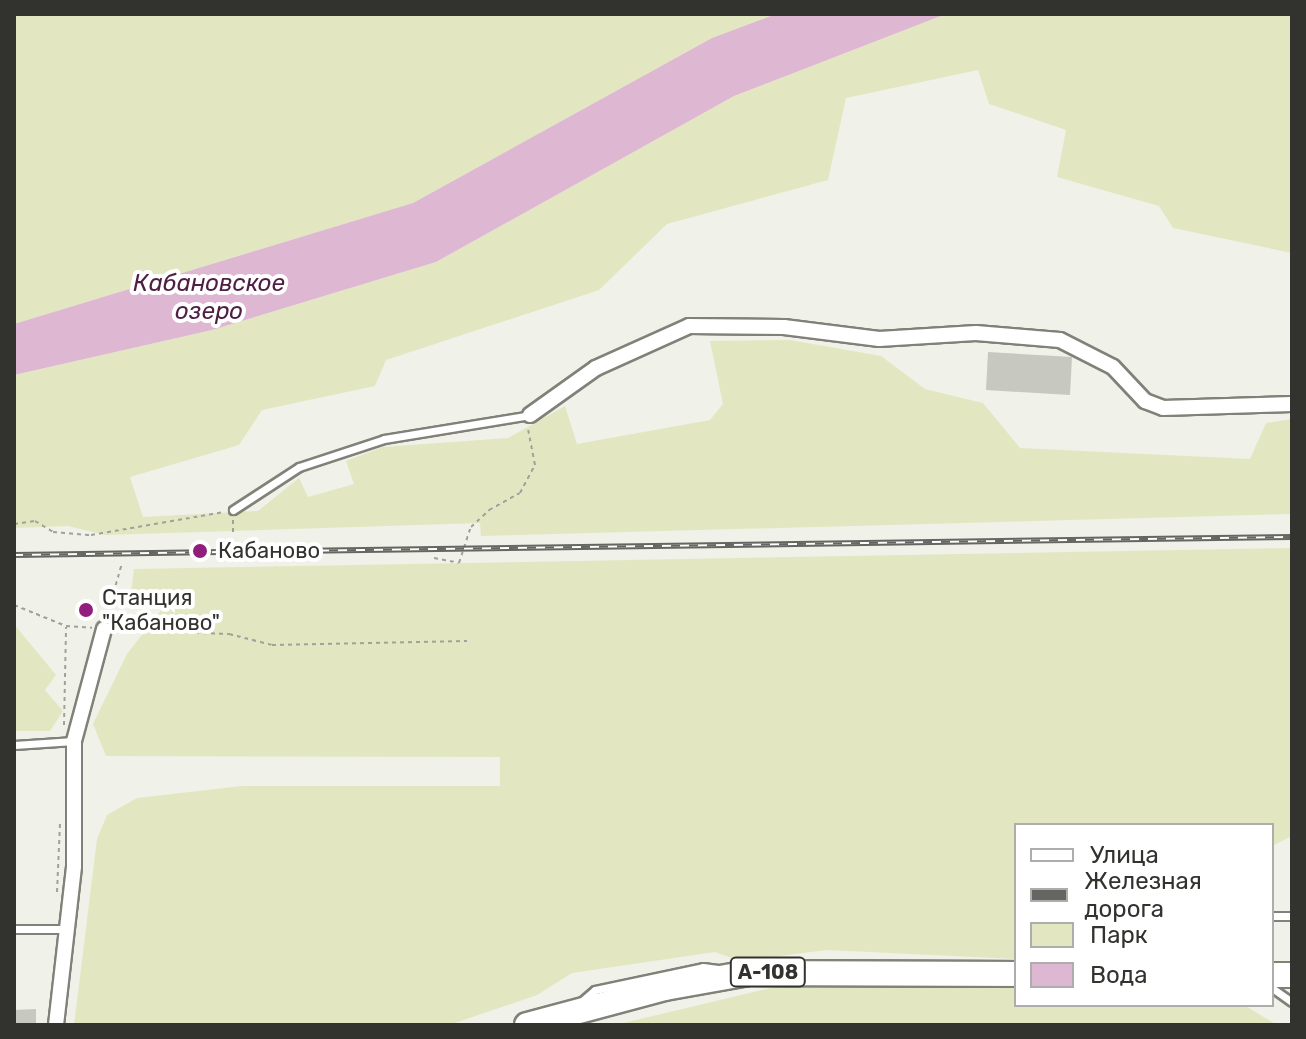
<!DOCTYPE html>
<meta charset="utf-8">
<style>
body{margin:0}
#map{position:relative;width:1306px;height:1039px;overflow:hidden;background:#f0f1e9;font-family:Rubik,sans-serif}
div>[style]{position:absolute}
.green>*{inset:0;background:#e3e7c1}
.water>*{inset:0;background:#deb7d3}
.building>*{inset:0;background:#c7c8c0}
.path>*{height:2px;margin-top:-1px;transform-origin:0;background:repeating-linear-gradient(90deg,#a0a19b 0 4px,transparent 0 8px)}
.roads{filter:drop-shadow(2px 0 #81817a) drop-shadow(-2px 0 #81817a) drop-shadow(0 2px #81817a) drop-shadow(0 -2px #81817a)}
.lane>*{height:7px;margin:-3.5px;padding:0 3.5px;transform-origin:3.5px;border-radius:3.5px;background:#fff}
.street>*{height:14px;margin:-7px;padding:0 7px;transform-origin:7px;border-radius:7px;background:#fff}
.highway>*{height:24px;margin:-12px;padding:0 12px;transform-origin:12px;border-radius:12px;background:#fff}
.rail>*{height:6px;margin-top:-3px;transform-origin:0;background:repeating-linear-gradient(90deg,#fff 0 9px,#656661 0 18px);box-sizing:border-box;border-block:2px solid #656661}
.dots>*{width:22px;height:22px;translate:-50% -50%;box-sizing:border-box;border:4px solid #fff;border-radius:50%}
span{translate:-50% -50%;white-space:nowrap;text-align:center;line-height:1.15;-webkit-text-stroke:8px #fff;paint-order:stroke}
.shield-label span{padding:2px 6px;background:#fff;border:2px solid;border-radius:6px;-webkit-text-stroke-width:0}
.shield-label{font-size:20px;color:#32332f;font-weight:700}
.poi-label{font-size:22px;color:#32332f}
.left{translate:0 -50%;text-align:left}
.water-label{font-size:24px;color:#4e1f43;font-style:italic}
.frame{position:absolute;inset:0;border:16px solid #32332f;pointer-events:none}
.legend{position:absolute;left:1014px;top:823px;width:260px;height:184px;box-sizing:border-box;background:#fff;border:2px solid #adadac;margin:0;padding:10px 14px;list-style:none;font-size:24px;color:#32332f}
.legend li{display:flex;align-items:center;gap:16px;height:40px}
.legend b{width:40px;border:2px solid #adadac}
</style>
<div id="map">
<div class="green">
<i style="clip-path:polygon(14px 14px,776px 14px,712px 38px,413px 203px,14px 324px)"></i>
<i style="clip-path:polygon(946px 14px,1292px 14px,1292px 253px,1173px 228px,1159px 206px,1057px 177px,1066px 130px,989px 104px,978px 70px,846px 98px,828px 180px,667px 224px,599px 290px,386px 360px,375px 386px,262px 410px,239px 445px,130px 477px,143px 517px,258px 511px,299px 478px,308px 497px,354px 484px,346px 461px,383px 447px,508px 438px,565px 406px,577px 444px,710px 420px,723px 404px,710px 341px,790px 340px,881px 356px,925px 389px,983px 403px,1020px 448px,1250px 459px,1266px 423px,1292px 419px,1292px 514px,481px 536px,480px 523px,105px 535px,68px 526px,14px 528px,14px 375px,212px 330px,436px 262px,734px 96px)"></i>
<i style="clip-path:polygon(1292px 548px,1292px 836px,1272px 846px,1272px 825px,1016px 825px,1016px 959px,827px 950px,740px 961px,715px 952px,572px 973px,537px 995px,449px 1025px,74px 1025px,97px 839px,107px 815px,137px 798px,242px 786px,500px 786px,500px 757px,106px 756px,93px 724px,127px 654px,166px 604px,130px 601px,134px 569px)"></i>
<i style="clip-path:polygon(14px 624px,56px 675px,45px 690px,63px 711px,50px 731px,14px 731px)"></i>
<i style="clip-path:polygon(779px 986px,1016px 988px,1016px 1005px,1244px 1005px,1277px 1025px,615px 1025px)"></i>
</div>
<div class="water">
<i style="clip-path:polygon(776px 14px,946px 14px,734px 96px,436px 262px,212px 330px,14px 375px,14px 324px,413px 203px,712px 38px)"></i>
</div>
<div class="building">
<i style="clip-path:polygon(988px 352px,1072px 357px,1070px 395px,986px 390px)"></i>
<i style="clip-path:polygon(36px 1009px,36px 1025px,14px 1025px,14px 1010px)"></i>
</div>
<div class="path">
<i style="left:233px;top:520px;width:15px;rotate:90deg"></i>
<i style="left:14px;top:524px;width:21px;rotate:-8deg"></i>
<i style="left:35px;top:521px;width:21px;rotate:31deg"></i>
<i style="left:53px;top:532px;width:38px;rotate:5deg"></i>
<i style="left:91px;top:535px;width:135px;rotate:-9.8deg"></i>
<i style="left:434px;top:558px;width:25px;rotate:11deg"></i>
<i style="left:459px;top:563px;width:38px;rotate:-72deg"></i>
<i style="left:471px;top:527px;width:25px;rotate:-43deg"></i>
<i style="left:489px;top:510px;width:35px;rotate:-29deg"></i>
<i style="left:520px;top:493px;width:32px;rotate:-62deg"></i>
<i style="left:535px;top:465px;width:38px;rotate:-101deg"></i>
<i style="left:14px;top:605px;width:56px;rotate:22deg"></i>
<i style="left:66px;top:626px;width:26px;rotate:4deg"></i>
<i style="left:107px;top:616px;width:55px;rotate:-74.2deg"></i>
<i style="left:115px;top:630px;width:114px;rotate:2deg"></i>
<i style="left:229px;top:634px;width:44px;rotate:14.3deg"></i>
<i style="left:272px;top:645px;width:195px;rotate:-1.2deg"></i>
<i style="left:64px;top:725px;width:98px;rotate:-88.8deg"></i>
<i style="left:57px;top:892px;width:69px;rotate:-87.5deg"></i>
</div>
<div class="roads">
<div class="lane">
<i style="left:233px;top:510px;width:79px;rotate:-33.1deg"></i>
<i style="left:299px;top:467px;width:89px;rotate:-18.2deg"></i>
<i style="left:384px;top:439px;width:148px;rotate:-9.3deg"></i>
<i style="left:14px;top:745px;width:60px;rotate:-3.8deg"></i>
<i style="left:1272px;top:916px;width:20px"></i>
<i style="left:14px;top:929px;width:54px"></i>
<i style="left:1272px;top:988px;width:24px;rotate:35deg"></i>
<i style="left:581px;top:1002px;width:18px;rotate:-41deg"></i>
<i style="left:595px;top:990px;width:110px;rotate:-12deg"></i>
<i style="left:703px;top:967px;width:15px;rotate:8deg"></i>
</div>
<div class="street">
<i style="left:530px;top:415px;width:81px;rotate:-35.5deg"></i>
<i style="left:596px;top:368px;width:102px;rotate:-24.3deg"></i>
<i style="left:689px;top:326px;width:95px;rotate:0.6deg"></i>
<i style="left:784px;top:327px;width:96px;rotate:7.2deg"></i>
<i style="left:879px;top:339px;width:97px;rotate:-3.5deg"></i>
<i style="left:976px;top:333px;width:84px;rotate:4.8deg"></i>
<i style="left:1060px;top:340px;width:59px;rotate:27deg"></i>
<i style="left:1113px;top:367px;width:47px;rotate:46.7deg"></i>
<i style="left:1145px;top:401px;width:19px;rotate:21deg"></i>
<i style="left:1163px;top:408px;width:129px;rotate:-1.8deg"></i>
<i style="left:56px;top:1025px;width:160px;rotate:-83.5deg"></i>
<i style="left:74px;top:866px;width:125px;rotate:-90deg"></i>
<i style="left:74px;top:741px;width:116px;rotate:-75deg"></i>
</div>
<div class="highway">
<i style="left:1272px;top:975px;width:20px"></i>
<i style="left:527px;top:1025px;width:143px;rotate:-15deg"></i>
<i style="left:665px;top:988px;width:84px;rotate:-10.2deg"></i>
<i style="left:748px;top:973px;width:268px;rotate:0.2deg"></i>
</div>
</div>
<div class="rail">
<i style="left:14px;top:555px;width:1278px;rotate:-0.81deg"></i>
</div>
<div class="dots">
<i style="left:200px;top:551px;background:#911d7c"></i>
<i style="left:86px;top:610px;background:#911d7c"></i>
</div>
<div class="shield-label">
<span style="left:768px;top:972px">А-108</span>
</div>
<div class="poi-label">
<span class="left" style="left:218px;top:551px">Кабаново</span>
<span class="left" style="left:102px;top:610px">Станция<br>"Кабаново"</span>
</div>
<div class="water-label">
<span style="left:209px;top:298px">Кабановское<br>озеро</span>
</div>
<div class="frame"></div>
<ul class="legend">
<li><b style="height:10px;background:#fff"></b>Улица</li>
<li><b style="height:10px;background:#656661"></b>Железная дорога</li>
<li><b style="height:22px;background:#e3e7c1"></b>Парк</li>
<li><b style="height:22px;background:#deb7d3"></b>Вода</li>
</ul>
</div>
